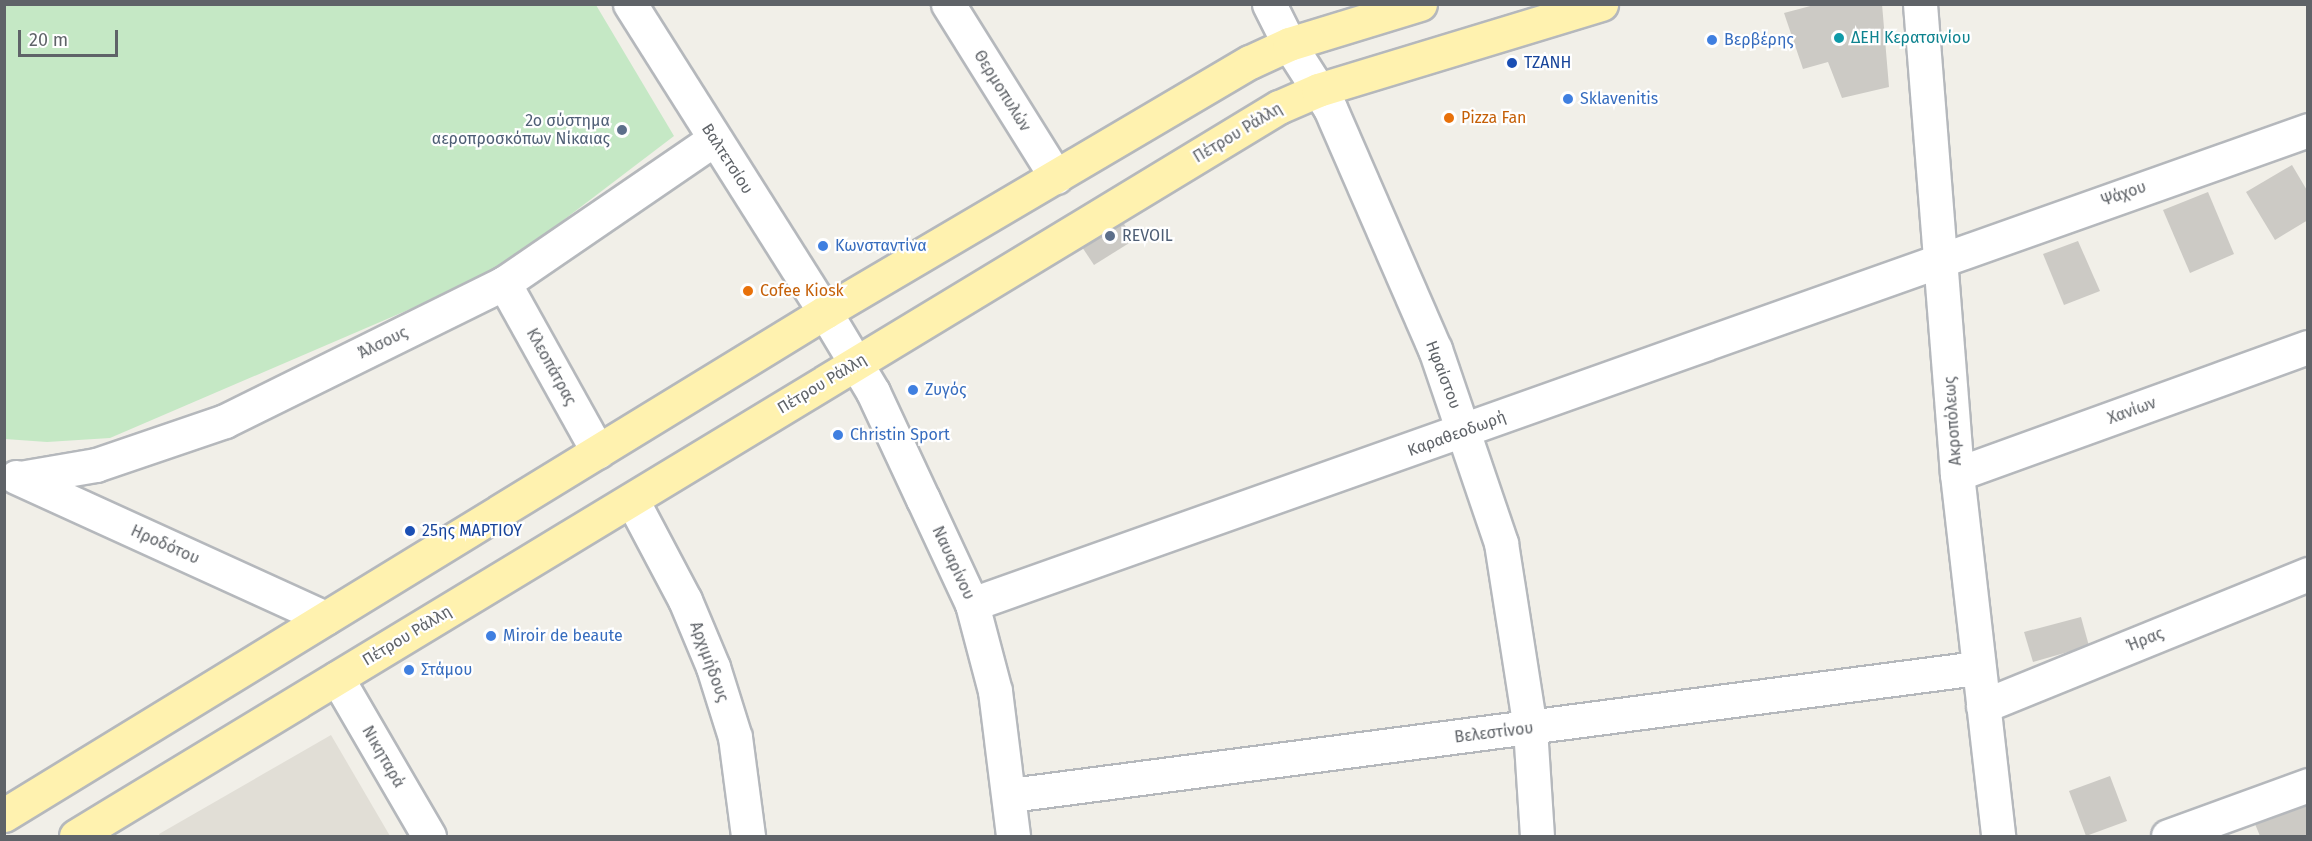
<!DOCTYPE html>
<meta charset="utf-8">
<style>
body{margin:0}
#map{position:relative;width:2312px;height:841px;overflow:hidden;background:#f1efe8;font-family:"Fira Sans",sans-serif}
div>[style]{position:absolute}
.education>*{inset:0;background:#e1ded6}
.green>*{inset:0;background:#c5e8c5}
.building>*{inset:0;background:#cccac5}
.roads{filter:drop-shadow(2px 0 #b5b8bc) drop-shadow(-2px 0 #b5b8bc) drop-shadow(0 2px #b5b8bc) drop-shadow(0 -2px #b5b8bc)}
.minor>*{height:33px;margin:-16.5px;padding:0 16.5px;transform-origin:16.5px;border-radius:16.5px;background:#fff}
.major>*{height:33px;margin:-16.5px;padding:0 16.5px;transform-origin:16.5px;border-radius:16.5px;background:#fff2af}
.dots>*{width:16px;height:16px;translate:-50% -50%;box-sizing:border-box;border:3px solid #fff;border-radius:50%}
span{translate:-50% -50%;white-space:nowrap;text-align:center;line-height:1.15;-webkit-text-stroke:4.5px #fff;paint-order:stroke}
.culture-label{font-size:16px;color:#0d838f}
.left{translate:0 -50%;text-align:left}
.shop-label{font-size:16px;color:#366cbe}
.transit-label{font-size:16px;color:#164399}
.street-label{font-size:16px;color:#5f6368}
.food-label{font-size:16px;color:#c56008}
.service-label{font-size:16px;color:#4e5e75}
.right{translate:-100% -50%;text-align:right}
.frame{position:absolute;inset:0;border:6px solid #5f6368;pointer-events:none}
.scale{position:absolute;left:18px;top:30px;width:100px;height:27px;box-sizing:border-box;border:3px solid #5f6368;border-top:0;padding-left:8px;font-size:18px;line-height:21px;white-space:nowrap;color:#5f6368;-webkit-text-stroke:4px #fff;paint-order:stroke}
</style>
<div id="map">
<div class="education">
<i style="clip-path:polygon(331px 735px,390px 836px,160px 836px,159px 834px)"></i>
</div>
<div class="green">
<i style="clip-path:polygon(4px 5px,596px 5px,674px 136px,494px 273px,110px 438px,47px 442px,5px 439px)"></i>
</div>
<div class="building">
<i style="clip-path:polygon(1818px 4px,1882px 4px,1889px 87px,1842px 98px,1828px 62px,1803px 69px,1784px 13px)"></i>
<i style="clip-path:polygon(2292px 165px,2308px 192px,2308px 220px,2275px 240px,2246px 192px)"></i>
<i style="clip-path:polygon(2208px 192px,2234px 254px,2190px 273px,2163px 210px)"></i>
<i style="clip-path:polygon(1121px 219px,1134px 240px,1094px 265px,1080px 244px)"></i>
<i style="clip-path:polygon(2078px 241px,2100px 291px,2064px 305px,2043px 254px)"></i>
<i style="clip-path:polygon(2081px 617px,2089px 646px,2033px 662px,2024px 632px)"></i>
<i style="clip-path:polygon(2110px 776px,2127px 821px,2086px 836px,2069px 791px)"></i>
<i style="clip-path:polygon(2308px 803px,2308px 836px,2260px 836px,2255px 824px)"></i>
</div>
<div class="roads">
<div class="minor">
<i style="left:630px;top:4px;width:365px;rotate:57.7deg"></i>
<i style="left:825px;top:312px;width:93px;rotate:59deg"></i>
<i style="left:873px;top:392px;width:118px;rotate:65deg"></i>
<i style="left:923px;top:499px;width:116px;rotate:65deg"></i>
<i style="left:972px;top:604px;width:90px;rotate:75.2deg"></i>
<i style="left:995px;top:691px;width:146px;rotate:82.9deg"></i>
<i style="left:948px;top:4px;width:204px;rotate:58deg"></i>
<i style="left:1269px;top:4px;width:45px;rotate:63.4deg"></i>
<i style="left:1289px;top:44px;width:76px;rotate:57.4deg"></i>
<i style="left:1330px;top:108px;width:263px;rotate:66.5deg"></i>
<i style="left:1435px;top:349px;width:205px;rotate:71.2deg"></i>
<i style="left:1501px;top:543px;width:187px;rotate:81.1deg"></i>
<i style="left:1530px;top:728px;width:108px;rotate:86.3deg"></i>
<i style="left:1920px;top:4px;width:471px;rotate:85.5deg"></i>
<i style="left:1957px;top:474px;width:364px;rotate:83.5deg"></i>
<i style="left:504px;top:283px;width:193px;rotate:60.9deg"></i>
<i style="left:1957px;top:474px;width:373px;rotate:-19.9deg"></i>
<i style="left:16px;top:477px;width:340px;rotate:24.5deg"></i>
<i style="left:20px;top:478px;width:77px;rotate:-9.7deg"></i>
<i style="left:96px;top:465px;width:136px;rotate:-18.8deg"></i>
<i style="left:225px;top:421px;width:311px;rotate:-26.3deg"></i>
<i style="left:504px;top:283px;width:255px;rotate:-34.4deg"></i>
<i style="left:632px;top:500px;width:113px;rotate:62.1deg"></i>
<i style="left:685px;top:600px;width:73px;rotate:67.3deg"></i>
<i style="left:713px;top:667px;width:73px;rotate:72.6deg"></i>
<i style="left:735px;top:737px;width:100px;rotate:82.5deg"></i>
<i style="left:972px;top:604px;width:1418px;rotate:-19.53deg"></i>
<i style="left:337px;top:678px;width:183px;rotate:59.8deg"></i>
<i style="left:1983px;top:706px;width:351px;rotate:-22.1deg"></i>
<i style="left:1011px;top:795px;width:974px;rotate:-7.49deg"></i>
<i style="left:2168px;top:836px;width:149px;rotate:-20deg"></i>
</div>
<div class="major">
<i style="left:4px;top:815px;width:963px;rotate:-31.49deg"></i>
<i style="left:825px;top:312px;width:493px;rotate:-30.5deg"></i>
<i style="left:1250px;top:62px;width:43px;rotate:-24.8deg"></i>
<i style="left:1289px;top:44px;width:137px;rotate:-17deg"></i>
<i style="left:76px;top:836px;width:1407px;rotate:-31.22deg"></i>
<i style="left:1279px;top:107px;width:43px;rotate:-23.6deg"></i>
<i style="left:1318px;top:90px;width:296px;rotate:-16.9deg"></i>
</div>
</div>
<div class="dots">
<i style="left:1839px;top:38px;background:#0f9aa8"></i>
<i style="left:1712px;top:40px;background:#3f7fe0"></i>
<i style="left:1512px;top:63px;background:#1a4fb4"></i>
<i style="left:1568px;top:99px;background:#3f7fe0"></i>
<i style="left:1449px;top:118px;background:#e8710a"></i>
<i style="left:622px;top:130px;background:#5c6f8a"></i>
<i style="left:1110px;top:236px;background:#5c6f8a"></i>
<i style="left:823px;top:246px;background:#3f7fe0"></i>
<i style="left:748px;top:291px;background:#e8710a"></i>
<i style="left:913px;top:390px;background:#3f7fe0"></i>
<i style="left:838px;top:435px;background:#3f7fe0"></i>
<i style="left:410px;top:531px;background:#1a4fb4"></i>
<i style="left:491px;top:636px;background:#3f7fe0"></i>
<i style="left:409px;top:670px;background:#3f7fe0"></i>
</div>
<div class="culture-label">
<span class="left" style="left:1851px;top:38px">ΔΕΗ Κερατσινίου</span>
</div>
<div class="shop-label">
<span class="left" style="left:1724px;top:40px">Βερβέρης</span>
<span class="left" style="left:1580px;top:99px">Sklavenitis</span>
<span class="left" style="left:835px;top:246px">Κωνσταντίνα</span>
<span class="left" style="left:925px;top:390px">Ζυγός</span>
<span class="left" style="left:850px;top:435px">Christin Sport</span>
<span class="left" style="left:503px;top:636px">Miroir de beaute</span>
<span class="left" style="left:421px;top:670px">Στάμου</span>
</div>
<div class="transit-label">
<span class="left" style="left:1524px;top:63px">ΤΖΑΝΗ</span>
<span class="left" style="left:422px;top:531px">25ης ΜΑΡΤΙΟΥ</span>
</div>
<div class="street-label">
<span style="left:1002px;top:91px;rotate:58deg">Θερμοπυλών</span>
<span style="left:1238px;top:133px;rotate:-31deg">Πέτρου Ράλλη</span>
<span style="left:727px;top:159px;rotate:57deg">Βαλτετσίου</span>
<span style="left:2124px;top:194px;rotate:-19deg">Ψάχου</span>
<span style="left:383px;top:343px;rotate:-26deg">Άλσους</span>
<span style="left:551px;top:367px;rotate:61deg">Κλεοπάτρας</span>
<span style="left:1443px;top:375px;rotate:69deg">Ηφαίστου</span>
<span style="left:822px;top:384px;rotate:-31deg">Πέτρου Ράλλη</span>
<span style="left:2132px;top:411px;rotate:-20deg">Χανίων</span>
<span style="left:1953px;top:421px;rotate:-94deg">Ακροπόλεως</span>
<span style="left:1457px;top:434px;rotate:-20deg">Καραθεοδωρή</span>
<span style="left:165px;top:545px;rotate:24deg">Ηροδότου</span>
<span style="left:953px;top:563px;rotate:65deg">Ναυαρίνου</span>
<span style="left:407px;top:636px;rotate:-31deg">Πέτρου Ράλλη</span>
<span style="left:2145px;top:640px;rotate:-22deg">Ήρας</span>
<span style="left:709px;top:662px;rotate:70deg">Αρχιμήδους</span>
<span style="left:1494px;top:733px;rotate:-7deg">Βελεστίνου</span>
<span style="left:383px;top:757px;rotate:60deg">Νικηταρά</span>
</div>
<div class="food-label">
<span class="left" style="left:1461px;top:118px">Pizza Fan</span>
<span class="left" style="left:760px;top:291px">Cofee Kiosk</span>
</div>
<div class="service-label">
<span class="right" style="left:610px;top:130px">2o σύστημα<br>αεροπροσκόπων Νίκαιας</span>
<span class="left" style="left:1122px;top:236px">REVOIL</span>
</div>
<div class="frame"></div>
<div class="scale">20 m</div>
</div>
